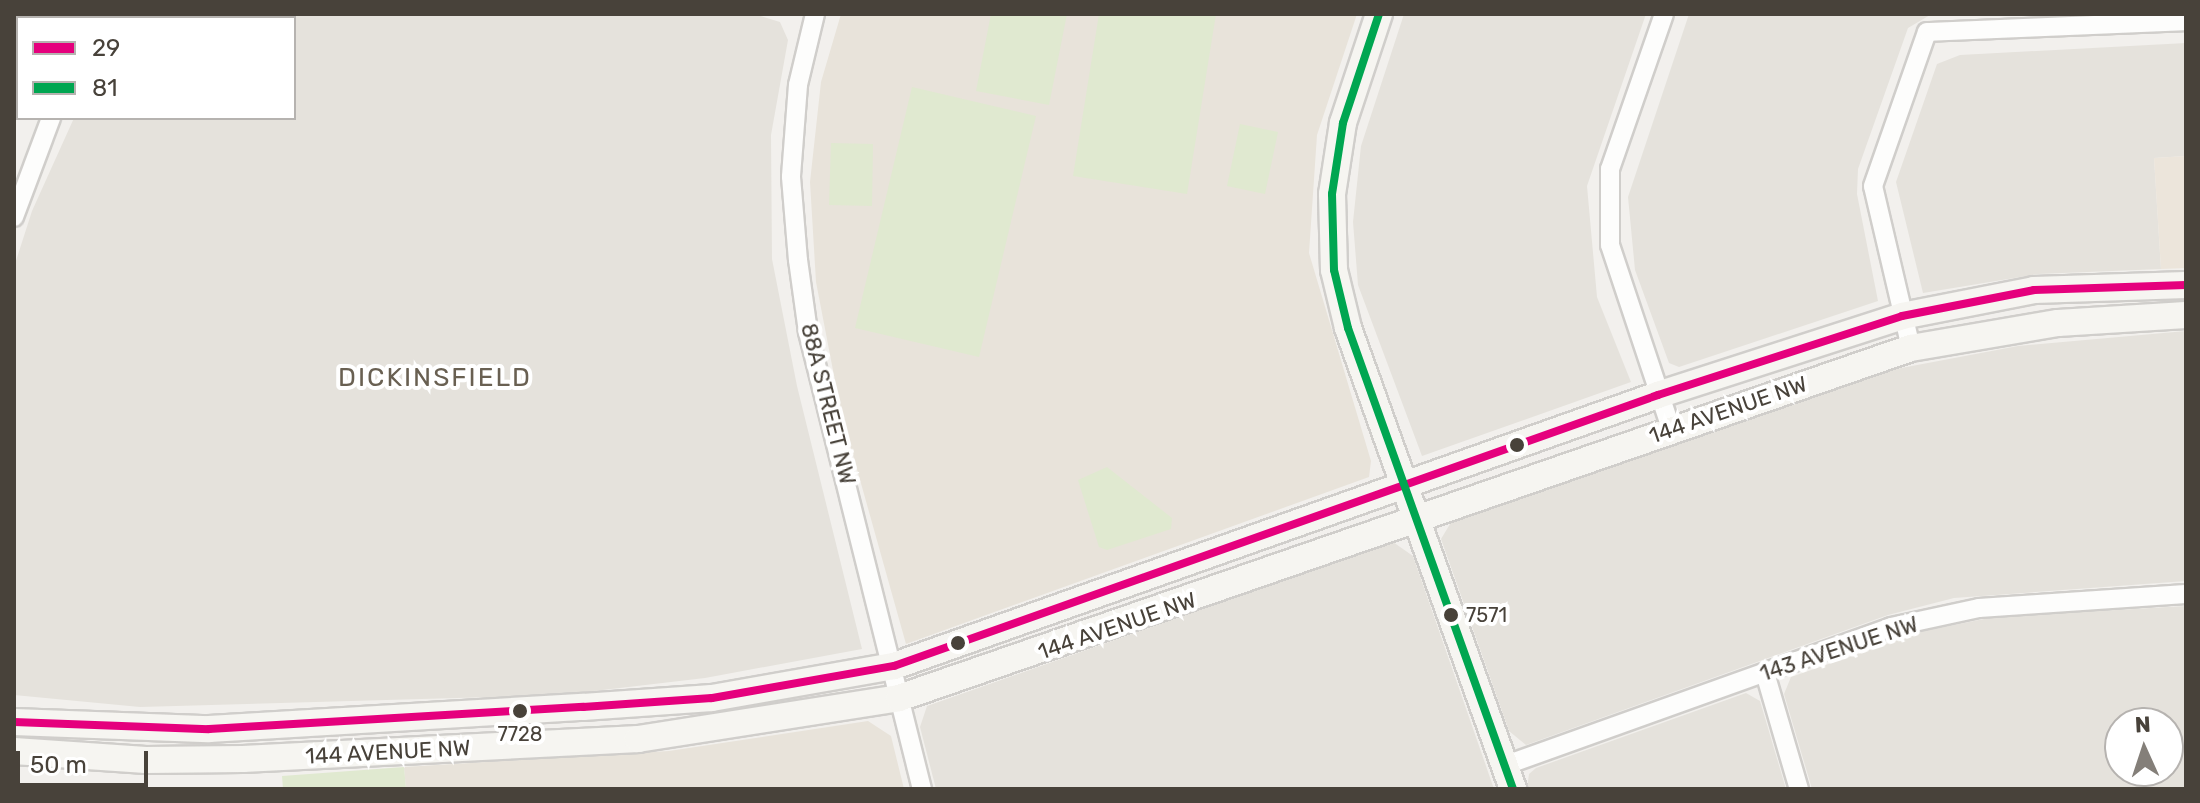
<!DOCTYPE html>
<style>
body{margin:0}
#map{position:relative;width:2200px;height:803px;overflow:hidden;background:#f2f0ed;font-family:Rubik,sans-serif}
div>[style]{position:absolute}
.residential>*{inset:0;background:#e5e2dc}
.commercial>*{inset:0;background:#ece5db}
.education>*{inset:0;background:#e8e3da}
.green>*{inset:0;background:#e0e9d0}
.roads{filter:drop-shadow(2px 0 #d0cecb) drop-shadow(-2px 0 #d0cecb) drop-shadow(0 2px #d0cecb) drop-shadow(0 -2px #d0cecb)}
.street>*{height:18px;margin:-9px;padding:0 9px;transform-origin:9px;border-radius:9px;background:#fdfdfc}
.secondary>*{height:26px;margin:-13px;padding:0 13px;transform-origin:13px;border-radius:13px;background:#f6f5f1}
.bus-1>*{height:8px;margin:-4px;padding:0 4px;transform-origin:4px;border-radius:4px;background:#e5007d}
.bus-2>*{height:8px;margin:-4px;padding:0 4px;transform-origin:4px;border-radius:4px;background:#00a651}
.dots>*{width:22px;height:22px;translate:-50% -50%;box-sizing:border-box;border:4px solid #fff;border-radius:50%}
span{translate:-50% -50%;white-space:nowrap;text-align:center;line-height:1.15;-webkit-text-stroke:8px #fff;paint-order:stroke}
.bus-label{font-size:20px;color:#48423a}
.left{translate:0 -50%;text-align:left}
.street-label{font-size:22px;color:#48423a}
.quarter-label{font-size:26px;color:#696052;letter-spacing:2px}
.frame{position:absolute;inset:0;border:16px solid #48423a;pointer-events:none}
.legend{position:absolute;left:16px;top:16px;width:280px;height:104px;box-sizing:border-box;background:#fff;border:2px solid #b6b3b0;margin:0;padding:10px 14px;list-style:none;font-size:24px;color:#48423a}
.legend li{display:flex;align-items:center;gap:16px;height:40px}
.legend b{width:40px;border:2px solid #b6b3b0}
.north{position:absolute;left:2104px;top:707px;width:80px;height:80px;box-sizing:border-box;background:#fff;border:2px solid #b6b3b0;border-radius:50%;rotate:357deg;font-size:22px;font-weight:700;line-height:32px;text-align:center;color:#48423a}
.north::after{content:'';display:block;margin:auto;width:28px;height:36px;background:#847f79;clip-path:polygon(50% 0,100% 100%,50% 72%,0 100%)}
.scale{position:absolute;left:16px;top:751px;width:132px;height:36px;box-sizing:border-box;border:4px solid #48423a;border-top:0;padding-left:10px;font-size:24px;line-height:28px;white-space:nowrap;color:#48423a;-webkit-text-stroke:6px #fff;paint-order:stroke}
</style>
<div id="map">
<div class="residential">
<i style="clip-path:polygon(120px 14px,754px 14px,780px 22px,788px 40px,771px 135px,772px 259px,797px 386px,862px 649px,705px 678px,560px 695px,140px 707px,14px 695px,14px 267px,32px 211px,74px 118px,294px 118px,294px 18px,118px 18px)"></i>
<i style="clip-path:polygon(1404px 14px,1646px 14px,1587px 186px,1597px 297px,1631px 382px,1422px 456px,1358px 285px,1353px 222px,1361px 146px)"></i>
<i style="clip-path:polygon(1689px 14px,1952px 14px,1930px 15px,1908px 28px,1858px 169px,1857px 194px,1878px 301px,1679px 367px,1669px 363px,1635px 270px,1628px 197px)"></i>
<i style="clip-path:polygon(2186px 43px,2186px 156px,2154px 158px,2161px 269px,2038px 274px,1923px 293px,1896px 182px,1937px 64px,1960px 55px)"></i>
<i style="clip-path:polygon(2186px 331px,2186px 581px,1954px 598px,1888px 615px,1526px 745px,1509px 731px,1441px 539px,1453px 519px,1832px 386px,1896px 369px,2018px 346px)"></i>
<i style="clip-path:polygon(1393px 542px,1413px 556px,1494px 789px,936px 789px,920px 727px,927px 706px)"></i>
<i style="clip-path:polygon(evenodd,2186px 606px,2186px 789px,1812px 789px,1784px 694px,1791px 677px,1924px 631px,1994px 617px,2186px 606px,2120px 723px,2168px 723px,2168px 771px,2120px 771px,2120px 723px)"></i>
<i style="clip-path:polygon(1746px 693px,1760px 701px,1786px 789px,1527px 789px,1529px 774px,1536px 768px)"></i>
</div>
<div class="commercial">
<i style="clip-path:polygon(2186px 156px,2186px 268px,2161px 269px,2154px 158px)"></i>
</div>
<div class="education">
<i style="clip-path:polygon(841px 14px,1357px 14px,1317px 135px,1309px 253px,1371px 461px,1369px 477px,906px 644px,841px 412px,816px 282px,810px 182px,821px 82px)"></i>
<i style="clip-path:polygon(868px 721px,891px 736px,904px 789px,406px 789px,404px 767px,669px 751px)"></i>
</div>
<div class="green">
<i style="clip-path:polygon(991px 14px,1067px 14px,1049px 105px,976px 91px)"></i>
<i style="clip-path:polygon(1099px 14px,1216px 14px,1187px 194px,1073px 176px)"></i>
<i style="clip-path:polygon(912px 87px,1036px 116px,979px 357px,855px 328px)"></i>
<i style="clip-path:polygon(1240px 124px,1278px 132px,1265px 194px,1227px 186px)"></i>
<i style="clip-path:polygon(831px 143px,873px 144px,872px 206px,829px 205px)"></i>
<i style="clip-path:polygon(1107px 467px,1172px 518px,1171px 529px,1107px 550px,1099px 547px,1078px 480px)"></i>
<i style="clip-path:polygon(404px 767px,406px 789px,283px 789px,282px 776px)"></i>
</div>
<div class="roads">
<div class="street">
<i style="left:815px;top:14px;width:73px;rotate:103.5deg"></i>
<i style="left:798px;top:85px;width:92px;rotate:94.4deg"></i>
<i style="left:791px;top:177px;width:83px;rotate:85.2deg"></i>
<i style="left:798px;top:260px;width:73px;rotate:82.1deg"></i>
<i style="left:808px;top:332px;width:471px;rotate:76deg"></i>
<i style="left:1664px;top:14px;width:164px;rotate:109.2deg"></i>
<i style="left:1610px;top:169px;width:76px;rotate:90deg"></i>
<i style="left:1610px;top:245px;width:193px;rotate:71.6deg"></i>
<i style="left:88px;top:18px;width:4px;rotate:-76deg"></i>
<i style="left:14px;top:217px;width:106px;rotate:-69.5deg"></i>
<i style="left:1911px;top:348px;width:166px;rotate:-103.2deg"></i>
<i style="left:1873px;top:186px;width:163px;rotate:-70.7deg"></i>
<i style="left:1927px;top:32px;width:259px;rotate:-2.4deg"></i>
<i style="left:1765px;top:673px;width:121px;rotate:73.7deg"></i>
<i style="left:1506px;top:765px;width:409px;rotate:-19.7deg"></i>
<i style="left:1891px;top:627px;width:90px;rotate:-12.2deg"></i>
<i style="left:1979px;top:608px;width:207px;rotate:-3.9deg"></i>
</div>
<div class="secondary">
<i style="left:1379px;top:14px;width:115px;rotate:108.3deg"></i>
<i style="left:1343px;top:123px;width:72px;rotate:98.8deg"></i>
<i style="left:1332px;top:194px;width:76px;rotate:88.5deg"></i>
<i style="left:1334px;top:270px;width:60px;rotate:76.4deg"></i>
<i style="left:1348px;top:328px;width:490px;rotate:70.3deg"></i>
<i style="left:14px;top:722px;width:195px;rotate:2.1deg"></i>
<i style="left:209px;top:729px;width:375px;rotate:-3.4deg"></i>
<i style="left:583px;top:707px;width:129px;rotate:-4deg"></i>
<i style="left:712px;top:698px;width:185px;rotate:-10deg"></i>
<i style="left:894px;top:666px;width:811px;rotate:-19.53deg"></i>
<i style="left:1658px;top:395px;width:256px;rotate:-17.9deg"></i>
<i style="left:1902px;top:316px;width:135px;rotate:-11.1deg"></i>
<i style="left:2034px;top:290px;width:152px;rotate:-1.9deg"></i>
<i style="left:14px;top:751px;width:132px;rotate:3.9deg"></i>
<i style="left:146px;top:760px;width:97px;rotate:-0.6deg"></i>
<i style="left:243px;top:759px;width:396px;rotate:-2.9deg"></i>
<i style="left:638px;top:739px;width:264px;rotate:-8.9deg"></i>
<i style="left:899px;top:698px;width:1071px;rotate:-19.08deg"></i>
<i style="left:1911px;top:348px;width:149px;rotate:-9.7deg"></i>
<i style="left:2058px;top:323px;width:128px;rotate:-3.6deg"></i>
</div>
</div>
<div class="bus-1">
<i style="left:14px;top:722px;width:195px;rotate:2.1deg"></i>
<i style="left:209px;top:729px;width:375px;rotate:-3.4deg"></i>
<i style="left:583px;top:707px;width:129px;rotate:-4deg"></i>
<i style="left:712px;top:698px;width:185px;rotate:-10deg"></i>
<i style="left:894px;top:666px;width:811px;rotate:-19.53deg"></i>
<i style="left:1658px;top:395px;width:256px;rotate:-17.9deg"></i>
<i style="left:1902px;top:316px;width:135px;rotate:-11.1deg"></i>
<i style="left:2034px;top:290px;width:152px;rotate:-1.9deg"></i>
</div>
<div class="bus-2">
<i style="left:1379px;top:14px;width:115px;rotate:108.3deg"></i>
<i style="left:1343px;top:123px;width:72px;rotate:98.8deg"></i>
<i style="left:1332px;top:194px;width:76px;rotate:88.5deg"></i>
<i style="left:1334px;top:270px;width:60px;rotate:76.4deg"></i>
<i style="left:1348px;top:328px;width:490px;rotate:70.3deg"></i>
</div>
<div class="dots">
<i style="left:1517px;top:445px;background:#48423a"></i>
<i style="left:1451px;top:615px;background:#48423a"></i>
<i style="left:958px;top:643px;background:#48423a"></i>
<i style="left:520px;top:711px;background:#48423a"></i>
</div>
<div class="bus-label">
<span class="left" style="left:1466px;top:615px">7571</span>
<span style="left:520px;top:734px">7728</span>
</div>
<div class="street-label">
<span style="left:828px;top:404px;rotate:76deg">88A STREET NW</span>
<span style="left:1728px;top:410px;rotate:-19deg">144 AVENUE NW</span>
<span style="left:1117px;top:626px;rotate:-19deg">144 AVENUE NW</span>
<span style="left:1839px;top:649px;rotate:-18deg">143 AVENUE NW</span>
<span style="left:388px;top:752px;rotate:-3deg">144 AVENUE NW</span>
</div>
<div class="quarter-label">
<span style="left:435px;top:378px">DICKINSFIELD</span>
</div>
<div class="frame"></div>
<ul class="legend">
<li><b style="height:10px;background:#e5007d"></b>29</li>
<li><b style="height:10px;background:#00a651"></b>81</li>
</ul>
<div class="north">N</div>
<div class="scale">50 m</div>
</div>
